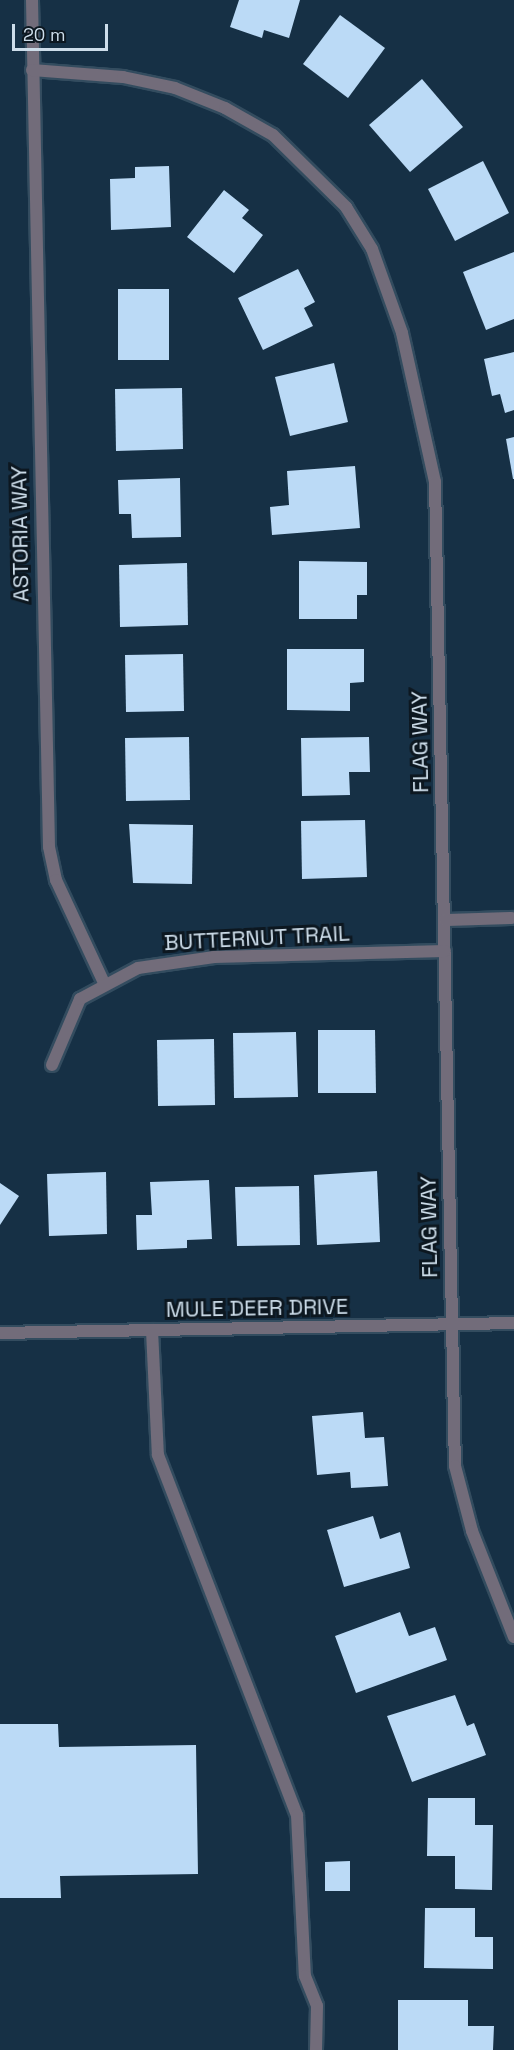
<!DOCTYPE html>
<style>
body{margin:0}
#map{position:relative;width:514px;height:2050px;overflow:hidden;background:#163045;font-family:"Space Grotesk",sans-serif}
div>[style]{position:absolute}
.building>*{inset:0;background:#bbdaf6}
.roads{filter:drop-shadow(2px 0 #334c5f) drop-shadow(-2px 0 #334c5f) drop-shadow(0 2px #334c5f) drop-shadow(0 -2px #334c5f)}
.service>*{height:12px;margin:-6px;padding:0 6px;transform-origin:6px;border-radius:6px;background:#726c7a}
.minor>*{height:12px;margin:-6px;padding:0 6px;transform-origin:6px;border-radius:6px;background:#726c7a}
span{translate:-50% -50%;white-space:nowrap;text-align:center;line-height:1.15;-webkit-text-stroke:6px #0c1720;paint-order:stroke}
.street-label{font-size:22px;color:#cdddea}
.scale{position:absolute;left:12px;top:24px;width:96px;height:27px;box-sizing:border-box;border:3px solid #cdddea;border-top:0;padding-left:8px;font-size:18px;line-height:21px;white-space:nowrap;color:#cdddea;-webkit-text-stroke:4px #0c1720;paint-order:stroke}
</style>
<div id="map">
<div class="building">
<i style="clip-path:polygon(239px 0,300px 0,289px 38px,264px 30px,262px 38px,230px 27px)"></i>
<i style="clip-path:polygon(340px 15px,385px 48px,348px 98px,303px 64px)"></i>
<i style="clip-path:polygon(422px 79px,463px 127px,410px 172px,369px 125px)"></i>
<i style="clip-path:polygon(483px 161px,509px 213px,455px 241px,428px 189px)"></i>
<i style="clip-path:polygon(169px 166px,171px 227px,111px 230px,110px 179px,135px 178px,135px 167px)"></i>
<i style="clip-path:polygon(224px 190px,249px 210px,242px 218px,263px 235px,234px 273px,187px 237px)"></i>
<i style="clip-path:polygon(514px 252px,514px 319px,486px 330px,463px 272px)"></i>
<i style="clip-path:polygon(298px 269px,315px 302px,304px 308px,313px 326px,263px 350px,238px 298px)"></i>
<i style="clip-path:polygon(118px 289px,169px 289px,169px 360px,118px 360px)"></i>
<i style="clip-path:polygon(514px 352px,514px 410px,505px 413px,500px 394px,492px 396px,484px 359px)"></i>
<i style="clip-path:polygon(334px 363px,348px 422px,290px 436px,275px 377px)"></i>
<i style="clip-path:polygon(182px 388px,183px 449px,116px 451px,115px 389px)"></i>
<i style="clip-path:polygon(514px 437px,514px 479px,513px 479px,506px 439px)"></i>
<i style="clip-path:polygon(355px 466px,360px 528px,272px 535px,270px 507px,289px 505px,287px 471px)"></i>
<i style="clip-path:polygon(180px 478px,181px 537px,132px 538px,131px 514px,119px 514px,118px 480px)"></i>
<i style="clip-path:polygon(299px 561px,367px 562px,367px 595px,357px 595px,357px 619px,299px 619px)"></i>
<i style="clip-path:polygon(187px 563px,188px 625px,120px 627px,119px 565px)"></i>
<i style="clip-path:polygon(287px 649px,364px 649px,364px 682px,350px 683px,350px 711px,287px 710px)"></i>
<i style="clip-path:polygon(183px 654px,184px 711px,126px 712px,125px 655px)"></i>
<i style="clip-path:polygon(189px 737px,190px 800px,126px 801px,125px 738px)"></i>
<i style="clip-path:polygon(369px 737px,370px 772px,349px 772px,350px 795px,302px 796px,301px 738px)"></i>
<i style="clip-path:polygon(365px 820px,367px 877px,302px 879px,301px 821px)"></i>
<i style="clip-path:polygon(129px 824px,193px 825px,192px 884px,133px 883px)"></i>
<i style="clip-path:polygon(318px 1030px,375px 1030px,376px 1093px,318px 1093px)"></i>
<i style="clip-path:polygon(296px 1032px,298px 1097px,234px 1098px,233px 1033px)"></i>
<i style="clip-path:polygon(214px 1039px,215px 1105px,158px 1106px,157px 1040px)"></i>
<i style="clip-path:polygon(377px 1171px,380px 1242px,317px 1245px,314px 1175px)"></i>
<i style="clip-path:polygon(106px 1172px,107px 1234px,49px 1236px,47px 1174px)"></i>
<i style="clip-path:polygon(209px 1180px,212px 1239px,187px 1240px,187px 1248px,137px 1250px,136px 1215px,152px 1215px,150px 1182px)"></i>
<i style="clip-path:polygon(0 1183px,19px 1196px,0 1225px)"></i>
<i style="clip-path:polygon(299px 1186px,300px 1245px,237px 1246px,235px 1187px)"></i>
<i style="clip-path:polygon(363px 1412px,365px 1438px,384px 1437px,388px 1486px,351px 1488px,350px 1472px,317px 1475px,312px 1416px)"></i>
<i style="clip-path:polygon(373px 1516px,380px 1539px,400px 1532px,410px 1568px,344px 1587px,327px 1530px)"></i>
<i style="clip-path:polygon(400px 1612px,409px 1636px,435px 1627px,447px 1660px,356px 1693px,335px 1636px)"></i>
<i style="clip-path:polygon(455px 1695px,467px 1726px,474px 1723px,486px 1755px,412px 1782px,387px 1716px)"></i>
<i style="clip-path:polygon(0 1724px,58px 1724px,59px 1747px,196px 1745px,198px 1874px,60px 1876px,61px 1898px,0 1898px)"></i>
<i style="clip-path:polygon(428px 1798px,475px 1798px,475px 1825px,493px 1825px,492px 1890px,455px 1889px,455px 1856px,427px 1856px)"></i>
<i style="clip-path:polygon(350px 1861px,350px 1891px,325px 1891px,325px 1862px)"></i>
<i style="clip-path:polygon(425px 1908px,475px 1908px,475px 1937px,493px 1937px,493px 1969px,424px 1968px)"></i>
<i style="clip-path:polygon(398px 2000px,468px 2000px,468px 2026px,494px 2026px,493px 2050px,398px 2050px)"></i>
</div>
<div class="roads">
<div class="service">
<i style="left:152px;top:1330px;width:125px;rotate:87.3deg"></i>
<i style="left:158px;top:1455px;width:386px;rotate:68.9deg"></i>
<i style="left:297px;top:1815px;width:161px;rotate:87.2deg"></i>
<i style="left:305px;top:1976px;width:32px;rotate:68deg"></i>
<i style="left:317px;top:2006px;width:44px;rotate:91.3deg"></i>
</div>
<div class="minor">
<i style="left:32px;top:0;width:847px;rotate:88.85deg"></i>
<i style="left:49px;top:847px;width:34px;rotate:78deg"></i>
<i style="left:56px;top:880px;width:114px;rotate:65deg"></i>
<i style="left:32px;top:70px;width:91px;rotate:4.4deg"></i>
<i style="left:123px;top:77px;width:53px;rotate:11.9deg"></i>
<i style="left:175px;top:88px;width:54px;rotate:21.8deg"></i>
<i style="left:225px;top:108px;width:55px;rotate:29.4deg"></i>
<i style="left:273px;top:135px;width:103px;rotate:44.6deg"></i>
<i style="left:346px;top:207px;width:49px;rotate:58.2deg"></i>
<i style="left:372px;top:249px;width:89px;rotate:70.3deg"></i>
<i style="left:402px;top:333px;width:153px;rotate:77.5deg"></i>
<i style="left:435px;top:482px;width:984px;rotate:88.84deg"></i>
<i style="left:455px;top:1466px;width:67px;rotate:75.3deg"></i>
<i style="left:472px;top:1531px;width:114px;rotate:68.4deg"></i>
<i style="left:445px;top:920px;width:67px;rotate:-1.7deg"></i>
<i style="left:52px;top:1065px;width:72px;rotate:-67deg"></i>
<i style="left:80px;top:999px;width:66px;rotate:-28.1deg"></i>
<i style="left:138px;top:968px;width:77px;rotate:-8.2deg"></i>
<i style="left:214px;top:957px;width:231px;rotate:-1.5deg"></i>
<i style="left:0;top:1333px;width:514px;rotate:-1.11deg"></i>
</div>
</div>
<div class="street-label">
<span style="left:20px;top:534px;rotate:-91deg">ASTORIA WAY</span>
<span style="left:420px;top:742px;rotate:-91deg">FLAG WAY</span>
<span style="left:257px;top:938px;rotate:-3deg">BUTTERNUT TRAIL</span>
<span style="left:429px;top:1227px;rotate:-91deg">FLAG WAY</span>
<span style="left:257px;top:1308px;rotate:-1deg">MULE DEER DRIVE</span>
</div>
<div class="scale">20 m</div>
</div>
